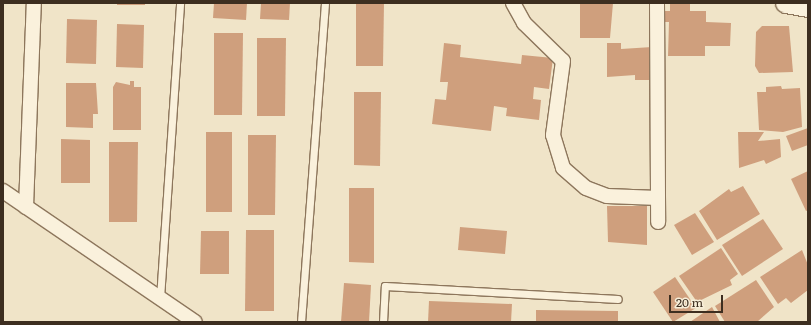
<!DOCTYPE html>
<style>
body{margin:0}
#map{position:relative;width:811px;height:325px;overflow:hidden;background:#f0e4c8;font-family:Literata,serif}
div>[style]{position:absolute}
.building>*{inset:0;background:#cf9f7d}
.roads{filter:drop-shadow(1px 0 #8d765c) drop-shadow(-1px 0 #8d765c) drop-shadow(0 1px #8d765c) drop-shadow(0 -1px #8d765c)}
.lane>*{height:7px;margin:-3.5px;padding:0 3.5px;transform-origin:3.5px;border-radius:3.5px;background:#faf1dc}
.street>*{height:14px;margin:-7px;padding:0 7px;transform-origin:7px;border-radius:7px;background:#faf1dc}
.secondary>*{height:20px;margin:-10px;padding:0 10px;transform-origin:10px;border-radius:10px;background:#faf1dc}
span{translate:-50% -50%;white-space:nowrap;text-align:center;line-height:1.15;-webkit-text-stroke:4px #f7eed8;paint-order:stroke}
.frame{position:absolute;inset:0;border:4px solid #3d2e20;pointer-events:none}
.scale{position:absolute;left:669px;top:295px;width:54px;height:18px;box-sizing:border-box;border:2px solid #3d2e20;border-top:0;padding-left:5px;font-size:12px;line-height:14px;white-space:nowrap;color:#3d2e20;-webkit-text-stroke:3px #f7eed8;paint-order:stroke}
</style>
<div id="map">
<div class="building">
<i style="clip-path:polygon(117px 3px,145px 3px,145px 5px,117px 5px)"></i>
<i style="clip-path:polygon(214px 3px,247px 3px,246px 20px,213px 18px)"></i>
<i style="clip-path:polygon(261px 3px,290px 3px,289px 20px,260px 19px)"></i>
<i style="clip-path:polygon(356px 3px,384px 3px,383px 66px,356px 66px)"></i>
<i style="clip-path:polygon(580px 3px,613px 3px,610px 38px,580px 38px)"></i>
<i style="clip-path:polygon(670px 3px,690px 3px,690px 11px,706px 11px,706px 22px,731px 23px,730px 46px,705px 46px,705px 56px,668px 56px,669px 22px,664px 22px,664px 11px,670px 11px)"></i>
<i style="clip-path:polygon(67px 19px,97px 20px,96px 64px,66px 63px)"></i>
<i style="clip-path:polygon(117px 24px,144px 25px,143px 68px,116px 67px)"></i>
<i style="clip-path:polygon(762px 26px,789px 26px,793px 72px,759px 73px,755px 66px,756px 32px)"></i>
<i style="clip-path:polygon(214px 33px,243px 33px,242px 115px,214px 115px)"></i>
<i style="clip-path:polygon(257px 38px,286px 38px,285px 116px,257px 116px)"></i>
<i style="clip-path:polygon(444px 43px,461px 45px,460px 57px,521px 64px,522px 55px,553px 58px,549px 89px,534px 87px,533px 99px,541px 100px,539px 120px,506px 116px,507px 108px,494px 106px,491px 131px,432px 124px,435px 99px,446px 100px,448px 82px,440px 82px)"></i>
<i style="clip-path:polygon(607px 43px,621px 43px,621px 49px,652px 47px,652px 80px,635px 80px,635px 75px,607px 77px)"></i>
<i style="clip-path:polygon(130px 81px,134px 81px,134px 87px,141px 87px,141px 130px,113px 130px,113px 87px,116px 82px,130px 85px)"></i>
<i style="clip-path:polygon(66px 83px,96px 83px,98px 114px,93px 114px,93px 128px,66px 127px)"></i>
<i style="clip-path:polygon(781px 86px,782px 89px,800px 88px,802px 127px,783px 132px,759px 130px,757px 92px,766px 92px,766px 87px)"></i>
<i style="clip-path:polygon(354px 92px,381px 92px,380px 166px,354px 165px)"></i>
<i style="clip-path:polygon(808px 128px,808px 145px,792px 151px,786px 136px)"></i>
<i style="clip-path:polygon(206px 132px,232px 132px,232px 212px,206px 212px)"></i>
<i style="clip-path:polygon(738px 132px,764px 132px,758px 141px,780px 139px,781px 157px,766px 164px,764px 160px,739px 168px)"></i>
<i style="clip-path:polygon(248px 135px,276px 135px,275px 215px,248px 215px)"></i>
<i style="clip-path:polygon(61px 139px,90px 140px,90px 183px,61px 183px)"></i>
<i style="clip-path:polygon(109px 142px,138px 142px,137px 222px,109px 222px)"></i>
<i style="clip-path:polygon(808px 171px,808px 210px,806px 211px,791px 179px)"></i>
<i style="clip-path:polygon(743px 186px,760px 214px,717px 240px,699px 211px,729px 189px,731px 192px)"></i>
<i style="clip-path:polygon(349px 188px,374px 188px,374px 263px,349px 262px)"></i>
<i style="clip-path:polygon(607px 206px,647px 206px,647px 245px,608px 242px)"></i>
<i style="clip-path:polygon(695px 213px,714px 242px,692px 255px,674px 225px)"></i>
<i style="clip-path:polygon(763px 219px,783px 249px,742px 276px,722px 245px)"></i>
<i style="clip-path:polygon(460px 227px,507px 231px,505px 254px,458px 250px)"></i>
<i style="clip-path:polygon(246px 230px,274px 230px,274px 311px,245px 311px)"></i>
<i style="clip-path:polygon(201px 231px,229px 231px,229px 274px,200px 274px)"></i>
<i style="clip-path:polygon(721px 248px,738px 274px,730px 280px,732px 285px,697px 302px,679px 276px)"></i>
<i style="clip-path:polygon(802px 250px,808px 265px,808px 290px,791px 303px,786px 298px,778px 304px,760px 277px)"></i>
<i style="clip-path:polygon(675px 277px,696px 308px,673px 322px,653px 292px)"></i>
<i style="clip-path:polygon(756px 280px,774px 307px,757px 322px,725px 322px,715px 306px)"></i>
<i style="clip-path:polygon(344px 283px,371px 285px,369px 322px,341px 322px)"></i>
<i style="clip-path:polygon(429px 301px,512px 304px,511px 322px,428px 322px)"></i>
<i style="clip-path:polygon(712px 307px,720px 322px,690px 322px)"></i>
<i style="clip-path:polygon(536px 310px,618px 311px,618px 322px,536px 322px)"></i>
</div>
<div class="roads">
<div class="lane">
<i style="left:160px;top:298px;width:296px;rotate:-86.1deg"></i>
<i style="left:301px;top:322px;width:320px;rotate:-85.7deg"></i>
<i style="left:383px;top:322px;width:36px;rotate:-87deg"></i>
<i style="left:385px;top:286px;width:233px;rotate:3.2deg"></i>
</div>
<div class="street">
<i style="left:513px;top:3px;width:23px;rotate:61deg"></i>
<i style="left:524px;top:23px;width:54px;rotate:44.3deg"></i>
<i style="left:563px;top:61px;width:75px;rotate:97.7deg"></i>
<i style="left:553px;top:135px;width:34px;rotate:73deg"></i>
<i style="left:563px;top:168px;width:30px;rotate:41deg"></i>
<i style="left:586px;top:188px;width:22px;rotate:21deg"></i>
<i style="left:607px;top:196px;width:51px;rotate:2.2deg"></i>
<i style="left:657px;top:3px;width:219px;rotate:89.7deg"></i>
<i style="left:3px;top:191px;width:232px;rotate:34.3deg"></i>
<i style="left:26px;top:207px;width:204px;rotate:-87.8deg"></i>
</div>
<div class="secondary">
<i style="left:786px;top:3px;width:22px;rotate:10deg"></i>
</div>
</div>
<div class="frame"></div>
<div class="scale">20 m</div>
</div>
